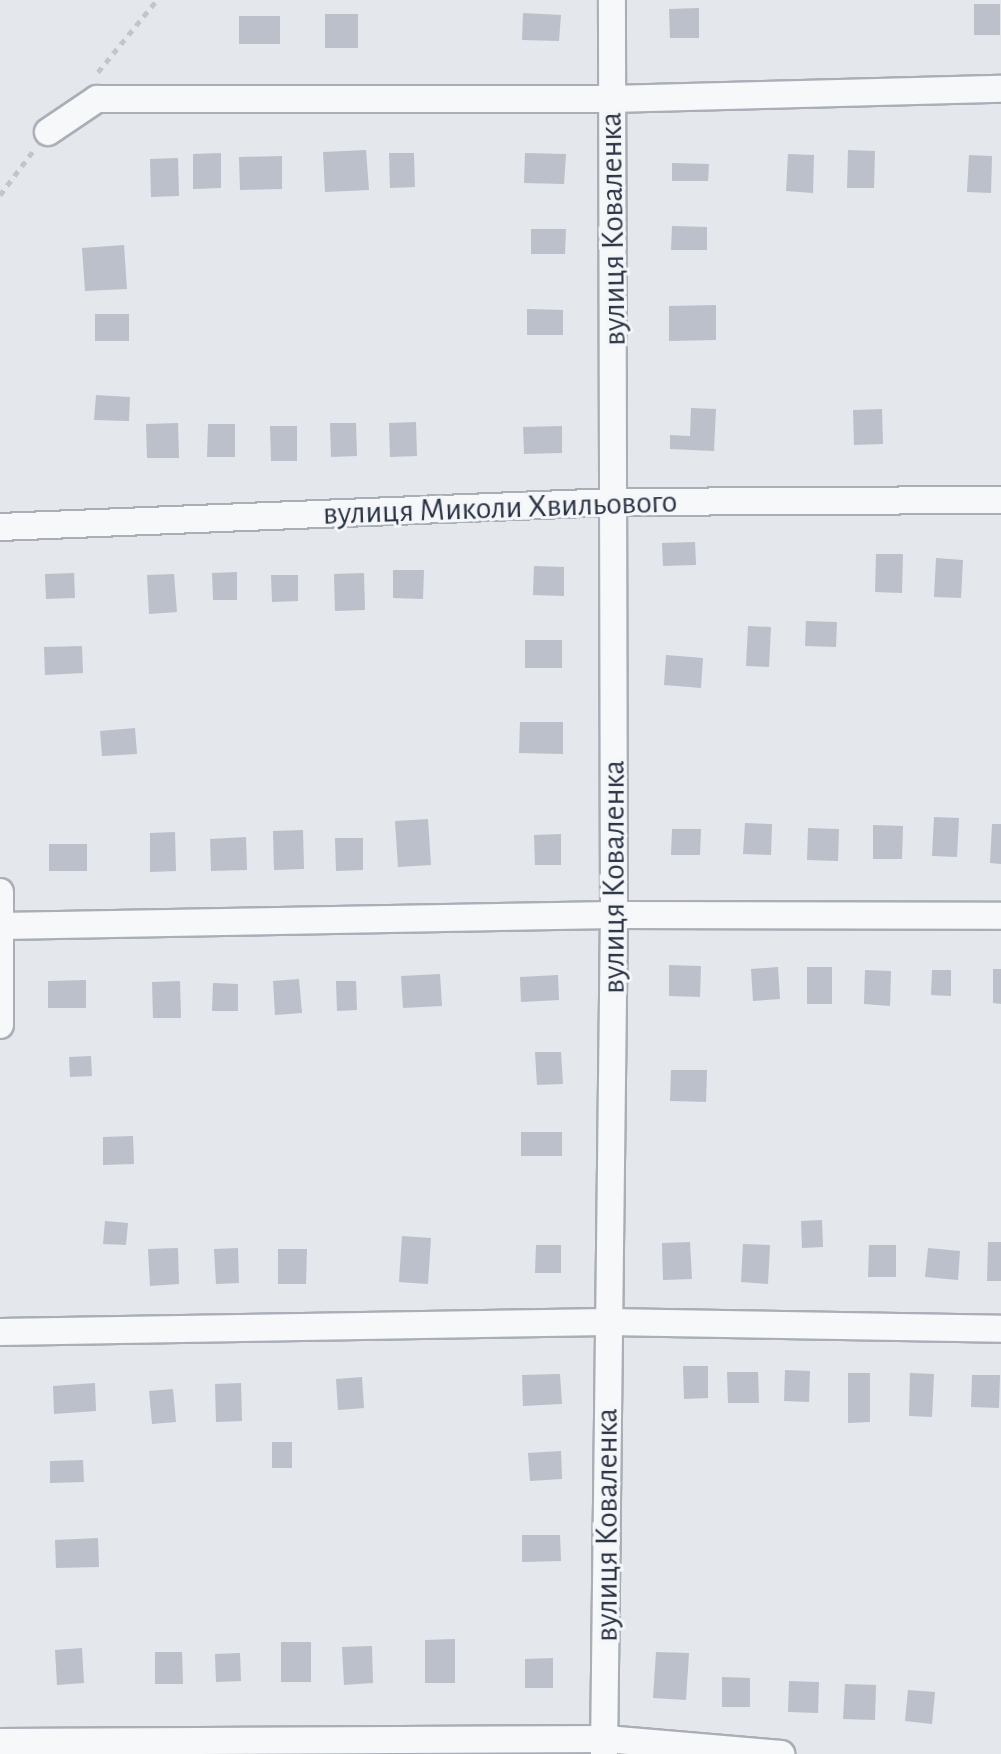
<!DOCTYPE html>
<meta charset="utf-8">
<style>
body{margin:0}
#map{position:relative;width:1001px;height:1754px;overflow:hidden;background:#e4e7ec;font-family:"Alegreya Sans",sans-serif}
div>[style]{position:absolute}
.building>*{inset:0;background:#bbc0ca}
.path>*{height:5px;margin-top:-2.5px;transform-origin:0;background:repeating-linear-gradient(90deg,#c2c5cb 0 6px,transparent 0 12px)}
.roads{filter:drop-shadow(2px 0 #a9aeb7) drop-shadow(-2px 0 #a9aeb7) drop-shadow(0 2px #a9aeb7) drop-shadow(0 -2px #a9aeb7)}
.street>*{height:26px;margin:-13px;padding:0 13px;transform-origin:13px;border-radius:13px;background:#f7f8fa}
span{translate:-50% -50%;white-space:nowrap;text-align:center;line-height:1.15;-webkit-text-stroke:6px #f4f6f9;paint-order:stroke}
.street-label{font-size:32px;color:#2b3445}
</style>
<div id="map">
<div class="building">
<i style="clip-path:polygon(974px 4px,1000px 4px,1000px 35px,974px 35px)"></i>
<i style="clip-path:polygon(699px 8px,699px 38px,670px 38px,669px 9px)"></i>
<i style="clip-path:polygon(523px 13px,561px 15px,559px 41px,522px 40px)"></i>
<i style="clip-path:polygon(325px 14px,358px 14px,358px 48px,325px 48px)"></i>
<i style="clip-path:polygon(239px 16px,280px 16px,280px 44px,239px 44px)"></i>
<i style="clip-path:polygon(366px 150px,369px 190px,325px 192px,323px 152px)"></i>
<i style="clip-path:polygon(848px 150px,875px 151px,874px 188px,847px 188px)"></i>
<i style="clip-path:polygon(221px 153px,221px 188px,193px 189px,193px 154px)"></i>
<i style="clip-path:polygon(389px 153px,414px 153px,415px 187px,390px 188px)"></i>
<i style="clip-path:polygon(525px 153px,566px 154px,564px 184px,524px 183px)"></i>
<i style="clip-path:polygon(788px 154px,814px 155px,813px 193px,786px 191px)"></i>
<i style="clip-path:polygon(969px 155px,992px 156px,991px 193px,967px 192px)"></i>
<i style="clip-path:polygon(282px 156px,282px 189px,240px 190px,239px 157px)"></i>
<i style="clip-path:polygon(178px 158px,179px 196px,151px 197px,150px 159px)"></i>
<i style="clip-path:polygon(672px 163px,709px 164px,708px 181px,672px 181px)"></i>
<i style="clip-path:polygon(672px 226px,707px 227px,707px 250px,671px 250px)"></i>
<i style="clip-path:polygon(531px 229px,566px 229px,565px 254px,531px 254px)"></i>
<i style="clip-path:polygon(124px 245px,127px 289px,85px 291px,82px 248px)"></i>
<i style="clip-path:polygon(716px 305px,716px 340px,669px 341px,669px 306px)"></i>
<i style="clip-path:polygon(527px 309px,563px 310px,563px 335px,527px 335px)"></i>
<i style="clip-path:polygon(95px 314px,129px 314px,129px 341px,95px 341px)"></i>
<i style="clip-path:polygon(96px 395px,130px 397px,129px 421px,94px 420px)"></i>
<i style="clip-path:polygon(691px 408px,716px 409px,714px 451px,670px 449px,670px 435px,690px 436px)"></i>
<i style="clip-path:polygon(882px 409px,883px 444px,854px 445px,853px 410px)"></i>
<i style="clip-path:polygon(416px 422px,417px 456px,390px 457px,389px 423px)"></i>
<i style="clip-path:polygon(178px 423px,179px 458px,147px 458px,146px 424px)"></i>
<i style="clip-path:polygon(330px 423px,356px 423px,357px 456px,331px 457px)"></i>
<i style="clip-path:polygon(208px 424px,235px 424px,235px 457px,207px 457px)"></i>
<i style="clip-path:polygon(270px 426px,297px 426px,297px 461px,271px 461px)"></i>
<i style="clip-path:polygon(562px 426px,562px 453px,524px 454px,523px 427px)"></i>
<i style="clip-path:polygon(695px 542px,696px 565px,663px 566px,662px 543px)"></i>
<i style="clip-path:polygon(876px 554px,903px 554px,902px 593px,875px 592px)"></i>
<i style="clip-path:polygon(936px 558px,963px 560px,961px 598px,934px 597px)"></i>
<i style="clip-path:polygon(534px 566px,564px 567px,564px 596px,533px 595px)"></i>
<i style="clip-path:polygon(393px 570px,424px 570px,423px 599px,393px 598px)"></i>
<i style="clip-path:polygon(237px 572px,237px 600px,213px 600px,212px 573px)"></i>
<i style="clip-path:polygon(74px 573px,75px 598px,46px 599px,45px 574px)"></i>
<i style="clip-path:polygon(364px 573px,365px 610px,335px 611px,334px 574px)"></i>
<i style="clip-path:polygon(174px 574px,177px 612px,149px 614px,147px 575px)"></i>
<i style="clip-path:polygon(271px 575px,298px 575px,298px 601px,272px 602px)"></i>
<i style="clip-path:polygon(806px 621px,837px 622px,836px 647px,805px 646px)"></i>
<i style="clip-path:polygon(748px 626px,771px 627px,769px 667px,746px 666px)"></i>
<i style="clip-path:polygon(525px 640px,562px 640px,562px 668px,525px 668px)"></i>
<i style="clip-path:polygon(82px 646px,83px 673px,45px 675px,44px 647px)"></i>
<i style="clip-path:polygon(666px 655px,703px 658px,701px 688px,664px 685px)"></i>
<i style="clip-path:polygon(520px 722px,563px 722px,563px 754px,519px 753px)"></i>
<i style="clip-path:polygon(135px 728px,137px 754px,102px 756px,100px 731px)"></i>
<i style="clip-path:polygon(934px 817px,959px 818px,957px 857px,932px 856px)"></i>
<i style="clip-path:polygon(428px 819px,431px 865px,398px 867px,395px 821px)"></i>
<i style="clip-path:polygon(745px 823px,772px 824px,771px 855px,743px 854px)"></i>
<i style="clip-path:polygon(992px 824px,1001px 824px,1001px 864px,990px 863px)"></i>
<i style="clip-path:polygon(873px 825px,903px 826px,902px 859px,873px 859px)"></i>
<i style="clip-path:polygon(808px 828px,839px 829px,838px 861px,807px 860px)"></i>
<i style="clip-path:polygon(672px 829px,701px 829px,700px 855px,671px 855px)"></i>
<i style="clip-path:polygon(303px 830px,304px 869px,274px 870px,273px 831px)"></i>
<i style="clip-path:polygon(175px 832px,176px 871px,150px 872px,150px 833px)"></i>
<i style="clip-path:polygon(561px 834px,561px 865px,535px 865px,534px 835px)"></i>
<i style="clip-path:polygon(246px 837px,247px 870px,211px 871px,210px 839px)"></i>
<i style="clip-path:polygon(335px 838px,363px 838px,363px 870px,336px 871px)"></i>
<i style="clip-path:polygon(49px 844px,87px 844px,87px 871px,49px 871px)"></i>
<i style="clip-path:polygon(669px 965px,701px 966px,700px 997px,669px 996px)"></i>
<i style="clip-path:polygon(778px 967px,780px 999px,753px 1001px,751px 969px)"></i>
<i style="clip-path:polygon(807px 967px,832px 967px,832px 1004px,807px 1004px)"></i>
<i style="clip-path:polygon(993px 969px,1001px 969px,1001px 1004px,993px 1003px)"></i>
<i style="clip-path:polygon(865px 970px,891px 971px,890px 1006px,864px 1004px)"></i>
<i style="clip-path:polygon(932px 970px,951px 970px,951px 996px,931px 995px)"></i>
<i style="clip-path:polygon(440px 974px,442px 1006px,403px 1008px,401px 976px)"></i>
<i style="clip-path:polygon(558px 975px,559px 1000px,521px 1002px,520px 977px)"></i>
<i style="clip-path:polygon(299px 979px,302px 1013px,275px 1015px,273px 981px)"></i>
<i style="clip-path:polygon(86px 980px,86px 1008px,48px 1008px,48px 981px)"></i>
<i style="clip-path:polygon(180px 981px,181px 1018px,153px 1018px,152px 982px)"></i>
<i style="clip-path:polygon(336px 981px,356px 981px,357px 1010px,337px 1011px)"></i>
<i style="clip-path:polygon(213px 983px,238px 984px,238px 1011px,212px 1011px)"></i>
<i style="clip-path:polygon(535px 1052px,561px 1052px,563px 1084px,537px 1085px)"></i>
<i style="clip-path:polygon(91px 1056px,92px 1076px,70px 1077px,69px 1057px)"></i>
<i style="clip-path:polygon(671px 1070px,707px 1070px,706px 1102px,670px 1101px)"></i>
<i style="clip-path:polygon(521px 1132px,562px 1132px,562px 1156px,521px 1156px)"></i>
<i style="clip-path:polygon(133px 1136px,134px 1164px,103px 1165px,103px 1137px)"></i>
<i style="clip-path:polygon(822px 1220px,823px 1247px,802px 1248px,801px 1221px)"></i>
<i style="clip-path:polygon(105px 1221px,128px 1223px,126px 1245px,103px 1244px)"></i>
<i style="clip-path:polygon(402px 1236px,431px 1238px,428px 1284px,399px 1282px)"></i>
<i style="clip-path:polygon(690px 1242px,692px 1279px,663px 1280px,662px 1243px)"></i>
<i style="clip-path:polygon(988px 1242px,1001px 1242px,1001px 1281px,987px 1281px)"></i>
<i style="clip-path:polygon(743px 1244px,770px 1245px,768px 1284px,741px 1282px)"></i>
<i style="clip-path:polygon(536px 1245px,561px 1245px,561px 1273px,535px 1273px)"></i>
<i style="clip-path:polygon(869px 1245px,896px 1245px,896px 1277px,868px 1277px)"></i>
<i style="clip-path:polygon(178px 1248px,179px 1284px,150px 1286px,148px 1249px)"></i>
<i style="clip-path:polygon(238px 1248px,239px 1283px,216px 1284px,214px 1249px)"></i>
<i style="clip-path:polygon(928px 1248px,960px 1251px,958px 1280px,925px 1277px)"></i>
<i style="clip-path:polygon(278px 1249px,307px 1249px,306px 1284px,278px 1284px)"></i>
<i style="clip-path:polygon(683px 1366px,708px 1366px,708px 1398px,684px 1399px)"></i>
<i style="clip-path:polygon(785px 1370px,810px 1371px,809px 1402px,784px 1401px)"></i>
<i style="clip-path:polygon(727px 1372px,758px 1372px,759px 1403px,728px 1403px)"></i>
<i style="clip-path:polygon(848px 1373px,870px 1373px,870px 1422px,848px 1423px)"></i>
<i style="clip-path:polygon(910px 1373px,934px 1374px,932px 1417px,909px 1416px)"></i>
<i style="clip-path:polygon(560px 1374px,562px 1404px,523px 1406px,522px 1375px)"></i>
<i style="clip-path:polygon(972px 1375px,1000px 1375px,999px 1408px,971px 1407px)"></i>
<i style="clip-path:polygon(362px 1377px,364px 1408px,338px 1410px,336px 1379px)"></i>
<i style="clip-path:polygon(95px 1383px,96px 1411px,54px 1414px,53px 1386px)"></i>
<i style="clip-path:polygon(241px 1383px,242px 1421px,216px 1422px,215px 1384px)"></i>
<i style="clip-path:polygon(173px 1389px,176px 1422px,152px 1424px,149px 1391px)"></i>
<i style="clip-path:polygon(272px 1442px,292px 1442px,292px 1468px,272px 1468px)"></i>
<i style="clip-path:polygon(561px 1451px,562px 1479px,530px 1481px,528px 1453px)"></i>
<i style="clip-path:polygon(83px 1460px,84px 1482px,50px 1483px,50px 1461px)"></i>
<i style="clip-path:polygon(522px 1535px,560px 1535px,561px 1561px,522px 1562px)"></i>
<i style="clip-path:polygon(98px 1538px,99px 1567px,56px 1568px,55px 1540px)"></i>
<i style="clip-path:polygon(455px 1639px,455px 1683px,425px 1683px,425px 1640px)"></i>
<i style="clip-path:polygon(281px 1642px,311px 1642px,311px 1682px,281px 1682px)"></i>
<i style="clip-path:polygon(372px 1646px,373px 1683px,344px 1685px,342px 1647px)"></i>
<i style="clip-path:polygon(82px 1648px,84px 1683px,57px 1685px,55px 1650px)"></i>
<i style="clip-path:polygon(155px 1652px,182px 1652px,183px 1684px,155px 1684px)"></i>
<i style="clip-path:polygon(656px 1652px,689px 1653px,686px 1700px,653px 1698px)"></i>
<i style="clip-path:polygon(240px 1653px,241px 1681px,216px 1682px,215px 1654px)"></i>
<i style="clip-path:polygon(553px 1658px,553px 1688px,525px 1688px,525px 1659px)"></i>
<i style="clip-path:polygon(722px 1677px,750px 1678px,750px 1707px,722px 1707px)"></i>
<i style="clip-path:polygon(789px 1681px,819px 1682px,818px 1713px,788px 1712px)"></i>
<i style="clip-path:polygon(845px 1684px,876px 1685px,875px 1720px,843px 1719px)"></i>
<i style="clip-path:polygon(908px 1690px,935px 1692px,932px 1724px,905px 1721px)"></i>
</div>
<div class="path">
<i style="left:98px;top:72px;width:93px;rotate:-50.7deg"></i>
<i style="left:0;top:195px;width:55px;rotate:-53.1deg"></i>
</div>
<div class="roads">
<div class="street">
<i style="left:48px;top:132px;width:59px;rotate:-34deg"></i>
<i style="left:97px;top:99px;width:514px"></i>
<i style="left:611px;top:99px;width:390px;rotate:-1.5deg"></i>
<i style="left:0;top:527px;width:616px;rotate:-2.33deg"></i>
<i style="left:615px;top:502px;width:386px;rotate:-0.3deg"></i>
<i style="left:0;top:892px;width:133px;rotate:90deg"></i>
<i style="left:2px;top:926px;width:612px;rotate:-1.03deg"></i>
<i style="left:614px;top:915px;width:387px;rotate:0.1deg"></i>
<i style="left:0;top:1332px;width:608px;rotate:-0.94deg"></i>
<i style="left:608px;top:1322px;width:393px;rotate:1deg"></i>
<i style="left:0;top:1742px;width:606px;rotate:-0.28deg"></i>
<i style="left:606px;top:1739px;width:176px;rotate:4.9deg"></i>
<i style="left:604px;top:1754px;width:839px;rotate:-89.32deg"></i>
<i style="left:614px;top:915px;width:915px;rotate:-90.13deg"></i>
</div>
</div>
<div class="street-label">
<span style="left:613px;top:229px;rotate:-91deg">вулиця Коваленка</span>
<span style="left:500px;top:508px;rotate:-2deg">вулиця Миколи Хвильового</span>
<span style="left:614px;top:877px;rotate:-90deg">вулиця Коваленка</span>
<span style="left:607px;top:1525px;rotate:-90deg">вулиця Коваленка</span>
</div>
</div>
